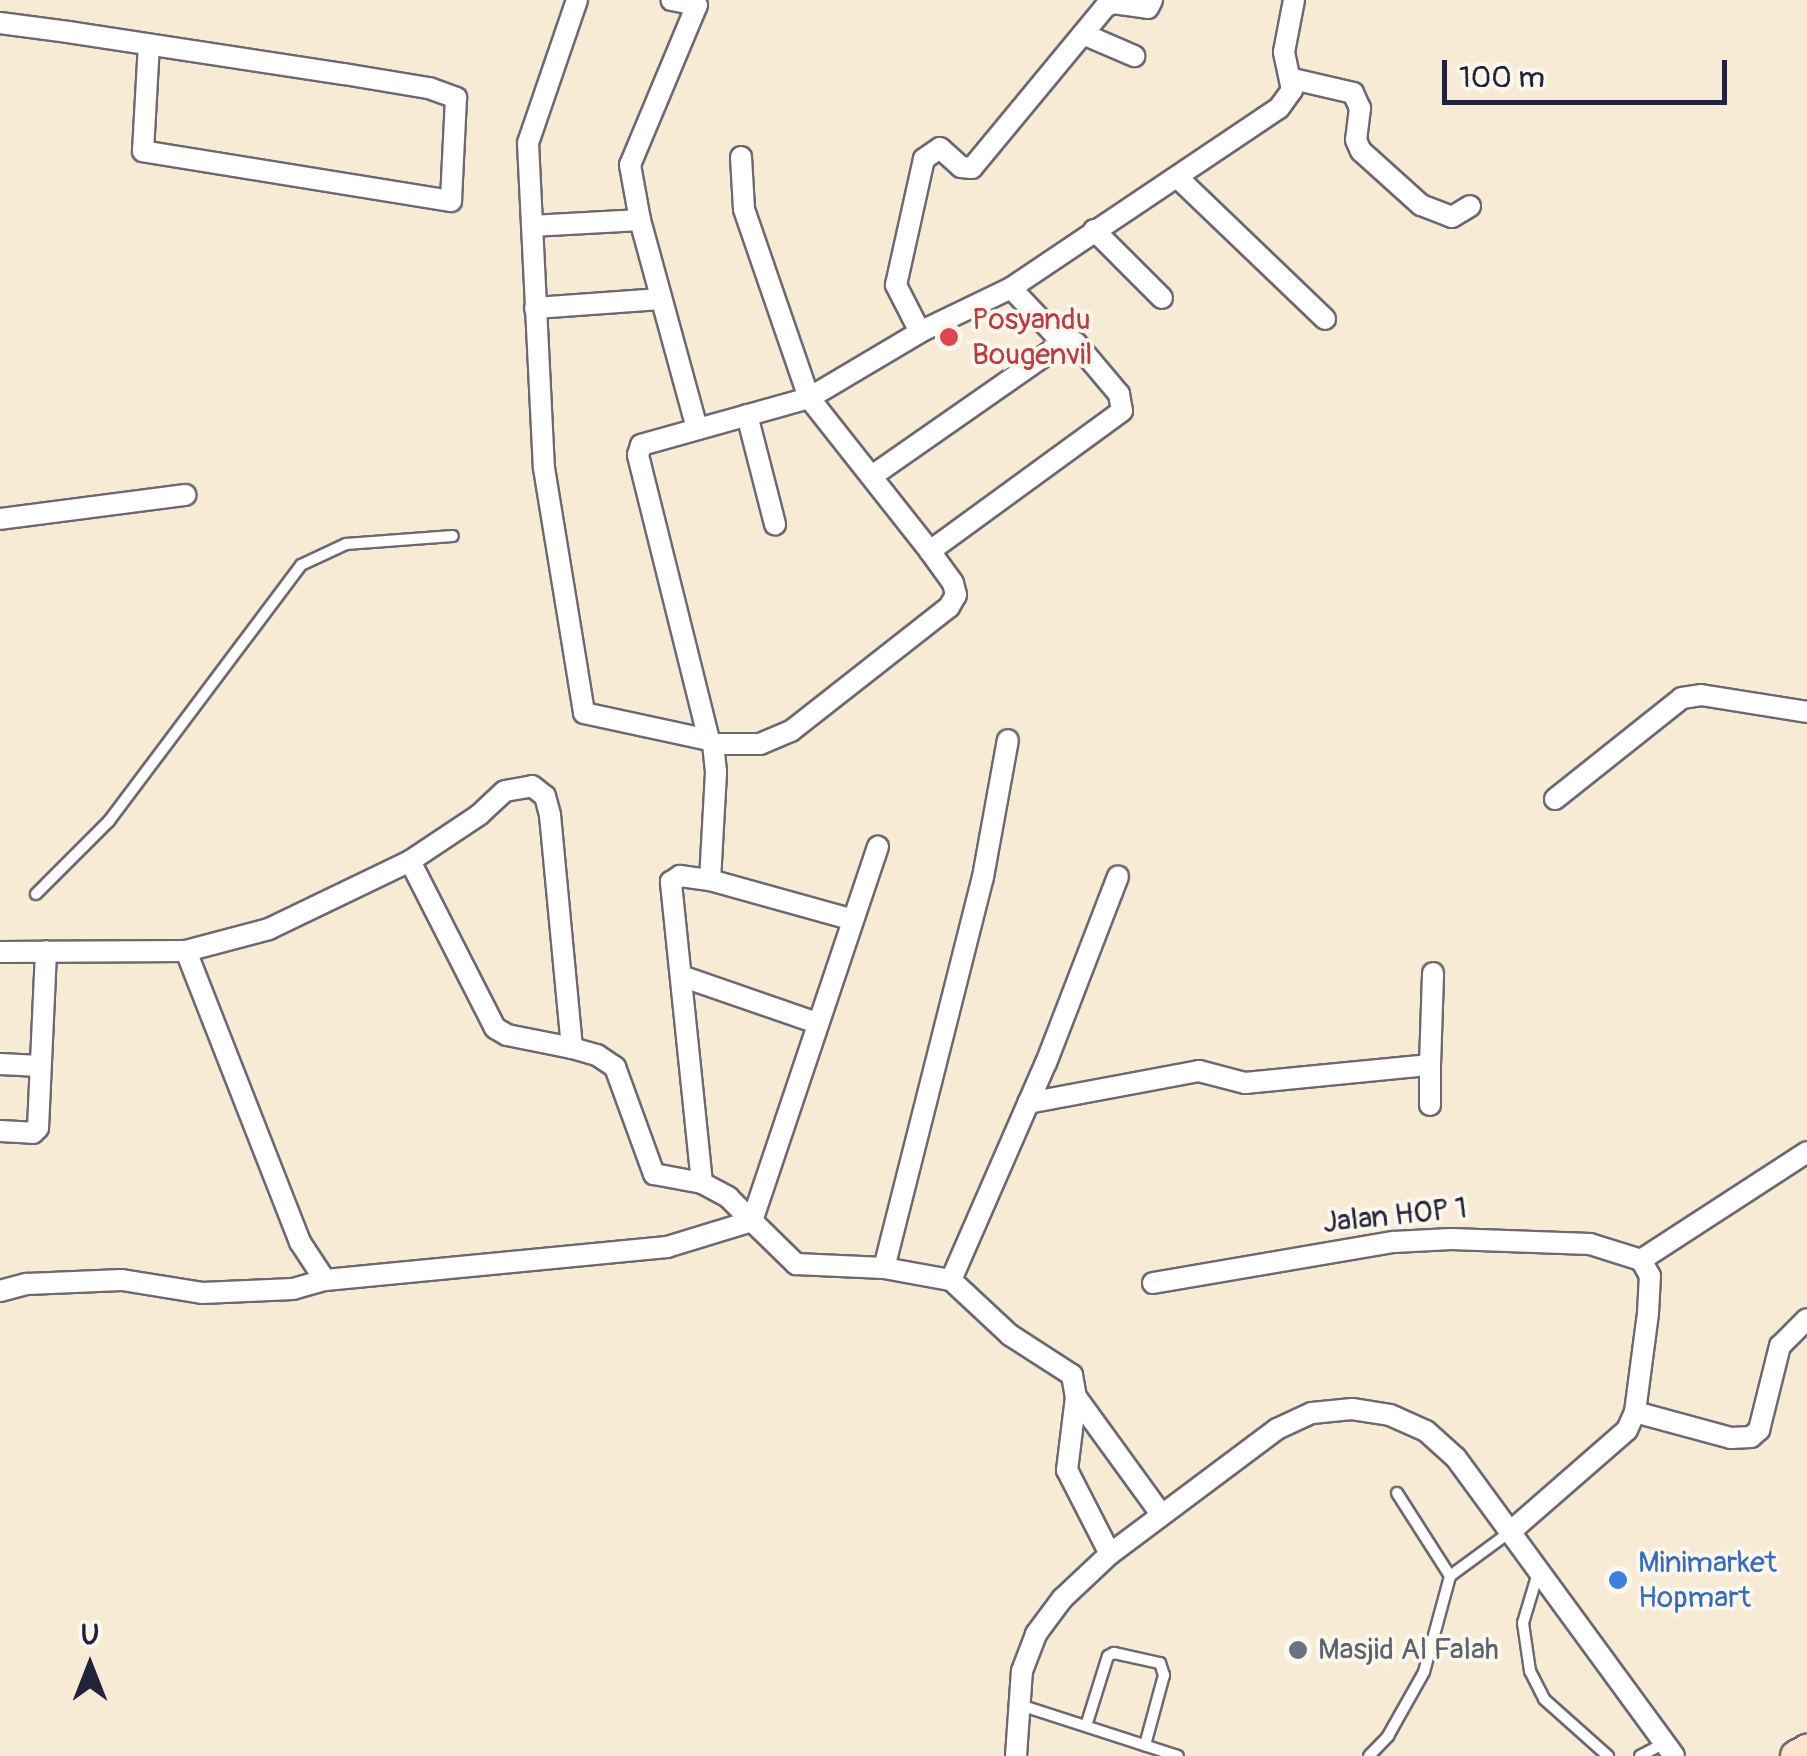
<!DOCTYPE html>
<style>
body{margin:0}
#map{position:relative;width:1807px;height:1756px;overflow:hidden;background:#f7ebd6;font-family:Pangolin,sans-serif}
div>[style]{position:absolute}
.roads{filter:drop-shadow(2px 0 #6d6871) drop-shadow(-2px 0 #6d6871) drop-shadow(0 2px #6d6871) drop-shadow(0 -2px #6d6871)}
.lane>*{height:10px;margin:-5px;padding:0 5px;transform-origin:5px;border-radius:5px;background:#fff}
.street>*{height:20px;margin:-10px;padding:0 10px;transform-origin:10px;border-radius:10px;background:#fff}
.secondary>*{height:30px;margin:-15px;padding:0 15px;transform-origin:15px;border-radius:15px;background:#fce5cf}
.dots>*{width:28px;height:28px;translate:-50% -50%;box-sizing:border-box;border:5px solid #fbf7ec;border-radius:50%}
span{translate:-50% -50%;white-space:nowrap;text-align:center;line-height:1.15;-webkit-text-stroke:8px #fbf7ec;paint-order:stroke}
.health-label{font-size:30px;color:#be3a42}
.left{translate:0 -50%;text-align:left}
.street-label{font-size:30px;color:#22223b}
.shop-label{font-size:30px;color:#366cbe}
.worship-label{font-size:30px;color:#5b616d}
.north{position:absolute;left:40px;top:1616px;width:100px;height:100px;-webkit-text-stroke:8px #fbf7ec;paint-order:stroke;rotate:0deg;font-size:28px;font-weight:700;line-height:40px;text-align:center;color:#22223b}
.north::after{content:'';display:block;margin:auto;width:35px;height:45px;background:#22223b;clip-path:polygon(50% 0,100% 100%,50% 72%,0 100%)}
.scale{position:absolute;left:1442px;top:60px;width:285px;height:45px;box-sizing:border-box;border:5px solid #22223b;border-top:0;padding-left:12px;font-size:30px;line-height:35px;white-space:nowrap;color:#22223b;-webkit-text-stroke:8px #fbf7ec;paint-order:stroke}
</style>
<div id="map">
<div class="roads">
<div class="lane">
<i style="left:36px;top:894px;width:103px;rotate:-45deg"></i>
<i style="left:109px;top:821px;width:320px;rotate:-53.1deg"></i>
<i style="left:301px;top:565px;width:50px;rotate:-25deg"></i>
<i style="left:346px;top:544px;width:107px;rotate:-4.3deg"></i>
<i style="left:1397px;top:1493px;width:98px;rotate:57.4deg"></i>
<i style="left:1538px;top:1573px;width:52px;rotate:106.7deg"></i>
<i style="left:1523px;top:1623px;width:49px;rotate:81.7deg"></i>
<i style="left:1530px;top:1671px;width:31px;rotate:63deg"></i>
<i style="left:1544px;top:1699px;width:86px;rotate:41.7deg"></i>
<i style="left:1017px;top:1704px;width:169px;rotate:17.9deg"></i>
<i style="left:1086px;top:1726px;width:73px;rotate:-72.6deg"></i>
<i style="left:1108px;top:1656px;width:7px;rotate:-27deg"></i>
<i style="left:1114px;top:1653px;width:47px;rotate:12.3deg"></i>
<i style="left:1160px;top:1663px;width:13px;rotate:72deg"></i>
<i style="left:1164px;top:1675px;width:73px;rotate:105.2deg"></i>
<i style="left:1369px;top:1756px;width:28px;rotate:-46deg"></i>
<i style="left:1388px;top:1736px;width:73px;rotate:-60.6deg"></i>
<i style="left:1424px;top:1672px;width:99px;rotate:-74.8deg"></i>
<i style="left:1450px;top:1576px;width:74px;rotate:-36.3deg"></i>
<i style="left:1640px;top:1756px;width:27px;rotate:-28deg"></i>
</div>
<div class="street">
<i style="left:577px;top:0;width:151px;rotate:108.9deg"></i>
<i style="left:528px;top:143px;width:325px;rotate:87.2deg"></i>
<i style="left:544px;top:468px;width:248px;rotate:80.7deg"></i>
<i style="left:584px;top:713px;width:128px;rotate:12.2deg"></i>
<i style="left:709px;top:740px;width:294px;rotate:-104deg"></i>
<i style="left:638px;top:455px;width:10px;rotate:-73deg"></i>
<i style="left:641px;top:445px;width:174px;rotate:-15.6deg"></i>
<i style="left:809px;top:398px;width:129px;rotate:-30.7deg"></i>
<i style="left:920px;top:332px;width:101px;rotate:-25.8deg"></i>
<i style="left:1011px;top:288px;width:323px;rotate:-33.9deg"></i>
<i style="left:1279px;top:108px;width:22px;rotate:-54deg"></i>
<i style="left:1292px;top:90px;width:39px;rotate:-102deg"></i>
<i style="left:1284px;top:52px;width:53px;rotate:-79.1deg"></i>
<i style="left:0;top:23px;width:69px;rotate:7.5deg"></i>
<i style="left:68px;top:32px;width:279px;rotate:8.7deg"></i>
<i style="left:344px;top:74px;width:86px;rotate:9.4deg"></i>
<i style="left:429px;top:88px;width:29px;rotate:20deg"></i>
<i style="left:456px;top:98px;width:103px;rotate:92.8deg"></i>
<i style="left:451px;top:201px;width:312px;rotate:-170.8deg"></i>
<i style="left:143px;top:151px;width:106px;rotate:-86.8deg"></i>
<i style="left:1083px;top:34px;width:56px;rotate:23.3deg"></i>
<i style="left:1293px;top:79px;width:62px;rotate:13.1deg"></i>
<i style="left:1353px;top:93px;width:17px;rotate:65deg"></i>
<i style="left:1360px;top:108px;width:32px;rotate:97deg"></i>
<i style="left:1356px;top:140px;width:12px;rotate:66deg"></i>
<i style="left:1361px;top:151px;width:81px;rotate:42deg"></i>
<i style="left:1421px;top:205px;width:33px;rotate:21deg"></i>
<i style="left:1452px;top:217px;width:21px;rotate:-31deg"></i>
<i style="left:1177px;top:177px;width:205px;rotate:43.8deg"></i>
<i style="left:640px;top:220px;width:56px;rotate:-100.3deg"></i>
<i style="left:630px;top:165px;width:173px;rotate:-67.3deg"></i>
<i style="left:697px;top:5px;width:26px;rotate:-169deg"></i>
<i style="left:532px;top:226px;width:108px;rotate:-3.2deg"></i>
<i style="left:640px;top:220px;width:216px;rotate:74.7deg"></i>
<i style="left:1094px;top:230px;width:96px;rotate:45deg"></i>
<i style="left:1011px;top:288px;width:74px;rotate:46.6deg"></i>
<i style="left:535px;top:308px;width:126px;rotate:-4.1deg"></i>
<i style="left:920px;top:332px;width:53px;rotate:-117.1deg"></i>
<i style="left:896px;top:285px;width:129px;rotate:-77.5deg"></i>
<i style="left:924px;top:159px;width:19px;rotate:-35deg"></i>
<i style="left:940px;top:148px;width:28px;rotate:42deg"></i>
<i style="left:961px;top:167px;width:11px;rotate:5deg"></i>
<i style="left:972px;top:168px;width:209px;rotate:-50.4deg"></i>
<i style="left:1105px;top:7px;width:9px;rotate:-27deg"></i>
<i style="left:1113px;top:3px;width:35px;rotate:8deg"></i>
<i style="left:1148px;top:8px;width:9px;rotate:-63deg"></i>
<i style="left:747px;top:415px;width:113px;rotate:75.6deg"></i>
<i style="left:872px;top:476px;width:238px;rotate:-34.9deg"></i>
<i style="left:1067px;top:340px;width:9px;rotate:18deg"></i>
<i style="left:1076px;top:343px;width:67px;rotate:49.9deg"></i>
<i style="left:1119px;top:394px;width:17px;rotate:80deg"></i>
<i style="left:1122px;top:411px;width:238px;rotate:143.9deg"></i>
<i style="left:0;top:519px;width:187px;rotate:-7.4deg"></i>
<i style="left:709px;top:740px;width:6px;rotate:45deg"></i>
<i style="left:713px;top:744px;width:47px"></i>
<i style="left:760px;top:744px;width:34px;rotate:-23deg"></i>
<i style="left:791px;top:731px;width:201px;rotate:-38.1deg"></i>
<i style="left:949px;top:607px;width:14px;rotate:-60deg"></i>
<i style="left:956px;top:595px;width:12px;rotate:-104deg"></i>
<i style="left:953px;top:583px;width:39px;rotate:-126deg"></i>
<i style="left:930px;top:551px;width:195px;rotate:-128.3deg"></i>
<i style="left:809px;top:398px;width:200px;rotate:-109deg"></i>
<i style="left:744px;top:209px;width:52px;rotate:-93.3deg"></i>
<i style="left:1555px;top:799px;width:162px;rotate:-38.5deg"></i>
<i style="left:1682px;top:698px;width:19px;rotate:-9deg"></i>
<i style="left:1701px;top:695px;width:107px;rotate:9.1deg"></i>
<i style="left:410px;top:861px;width:187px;rotate:63deg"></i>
<i style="left:495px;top:1028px;width:14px;rotate:30deg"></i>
<i style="left:507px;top:1035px;width:66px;rotate:11.3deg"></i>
<i style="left:710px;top:880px;width:108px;rotate:-86.8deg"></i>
<i style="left:716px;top:772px;width:28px;rotate:-96deg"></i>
<i style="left:186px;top:951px;width:313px;rotate:68.6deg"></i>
<i style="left:300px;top:1242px;width:45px;rotate:56.7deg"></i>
<i style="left:0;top:952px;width:186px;rotate:-0.3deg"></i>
<i style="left:186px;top:951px;width:86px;rotate:-14.8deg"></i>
<i style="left:269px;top:929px;width:157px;rotate:-25.7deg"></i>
<i style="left:410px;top:861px;width:83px;rotate:-33.7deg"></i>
<i style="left:479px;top:815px;width:35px;rotate:-43deg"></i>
<i style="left:505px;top:791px;width:27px;rotate:-10deg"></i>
<i style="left:532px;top:786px;width:16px;rotate:38deg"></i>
<i style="left:545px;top:796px;width:20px;rotate:75deg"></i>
<i style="left:550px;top:815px;width:234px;rotate:84.6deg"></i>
<i style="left:572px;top:1048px;width:26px;rotate:16deg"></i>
<i style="left:597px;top:1055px;width:22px;rotate:34deg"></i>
<i style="left:615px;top:1067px;width:114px;rotate:70deg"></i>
<i style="left:654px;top:1174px;width:49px;rotate:10.6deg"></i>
<i style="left:702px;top:1183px;width:303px;rotate:-95.9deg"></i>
<i style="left:671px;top:882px;width:11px;rotate:-34deg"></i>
<i style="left:680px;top:876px;width:30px;rotate:8deg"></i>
<i style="left:710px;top:880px;width:148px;rotate:15.6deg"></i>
<i style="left:684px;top:977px;width:141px;rotate:19.1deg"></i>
<i style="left:0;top:1064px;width:40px;rotate:2.9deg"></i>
<i style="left:1430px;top:1065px;width:92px;rotate:-88.1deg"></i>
<i style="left:1028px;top:1103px;width:174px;rotate:-10.6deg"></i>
<i style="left:1199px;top:1071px;width:48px;rotate:14.6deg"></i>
<i style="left:1245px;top:1083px;width:186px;rotate:-5.6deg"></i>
<i style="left:1430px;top:1065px;width:40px;rotate:90deg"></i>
<i style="left:0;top:1131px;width:33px;rotate:3deg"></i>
<i style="left:33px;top:1133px;width:7px;rotate:-45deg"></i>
<i style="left:38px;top:1128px;width:177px;rotate:-87.4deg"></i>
<i style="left:702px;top:1183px;width:30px;rotate:28deg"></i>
<i style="left:728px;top:1197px;width:34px;rotate:45deg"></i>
<i style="left:752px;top:1221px;width:395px;rotate:-71.4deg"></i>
<i style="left:884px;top:1268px;width:403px;rotate:-75.8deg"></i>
<i style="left:983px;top:877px;width:139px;rotate:-79.7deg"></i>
<i style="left:951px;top:1280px;width:237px;rotate:-66.4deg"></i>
<i style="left:1046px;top:1063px;width:200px;rotate:-68.9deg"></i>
<i style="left:1153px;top:1283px;width:244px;rotate:-9.7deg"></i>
<i style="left:1394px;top:1242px;width:57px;rotate:-3deg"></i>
<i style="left:1451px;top:1239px;width:139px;rotate:2.1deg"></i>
<i style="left:1590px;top:1244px;width:53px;rotate:17.4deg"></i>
<i style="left:0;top:1291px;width:28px;rotate:-15deg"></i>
<i style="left:27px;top:1284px;width:95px;rotate:-2.4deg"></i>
<i style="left:122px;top:1280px;width:81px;rotate:9.2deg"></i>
<i style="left:202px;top:1293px;width:91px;rotate:-2.5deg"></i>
<i style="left:293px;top:1289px;width:33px;rotate:-16deg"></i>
<i style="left:325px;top:1280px;width:344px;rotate:-5.5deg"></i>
<i style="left:667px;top:1247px;width:89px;rotate:-17deg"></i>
<i style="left:752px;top:1221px;width:62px;rotate:44.3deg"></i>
<i style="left:796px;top:1264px;width:88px;rotate:2.6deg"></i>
<i style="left:884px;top:1268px;width:68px;rotate:10.2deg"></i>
<i style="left:951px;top:1280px;width:81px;rotate:43deg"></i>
<i style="left:1010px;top:1335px;width:74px;rotate:32.8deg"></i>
<i style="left:1072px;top:1375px;width:22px;rotate:80deg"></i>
<i style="left:1076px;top:1397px;width:74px;rotate:97deg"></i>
<i style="left:1067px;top:1470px;width:94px;rotate:62.9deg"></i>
<i style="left:1076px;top:1397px;width:145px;rotate:54deg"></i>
<i style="left:1635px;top:1412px;width:99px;rotate:15.2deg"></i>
<i style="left:1731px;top:1438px;width:20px;rotate:-3deg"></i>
<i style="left:1751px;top:1437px;width:11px;rotate:-41deg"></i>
<i style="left:1759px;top:1430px;width:87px;rotate:-76deg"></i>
<i style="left:1780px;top:1346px;width:38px;rotate:-45deg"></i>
<i style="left:1510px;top:1532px;width:155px;rotate:-41.1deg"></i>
<i style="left:1627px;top:1430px;width:20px;rotate:-66deg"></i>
<i style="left:1635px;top:1412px;width:100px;rotate:-82.5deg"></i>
<i style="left:1648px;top:1313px;width:37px;rotate:-87deg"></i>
<i style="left:1650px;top:1276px;width:18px;rotate:-119deg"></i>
<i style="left:1641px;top:1260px;width:198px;rotate:-33deg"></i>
<i style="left:1016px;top:1756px;width:85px;rotate:-86deg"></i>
<i style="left:1022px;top:1671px;width:40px;rotate:-69deg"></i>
<i style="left:1036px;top:1634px;width:44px;rotate:-53.4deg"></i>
<i style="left:1062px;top:1599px;width:66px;rotate:-43.2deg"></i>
<i style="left:1110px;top:1554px;width:209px;rotate:-36.8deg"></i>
<i style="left:1277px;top:1429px;width:38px;rotate:-25deg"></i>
<i style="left:1312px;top:1413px;width:40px;rotate:-5.7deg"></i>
<i style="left:1352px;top:1409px;width:38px;rotate:9deg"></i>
<i style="left:1390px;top:1415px;width:39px;rotate:24deg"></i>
<i style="left:1426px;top:1431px;width:40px;rotate:42deg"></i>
<i style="left:1456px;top:1458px;width:369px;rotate:53.8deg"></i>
</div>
<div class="secondary">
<i style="left:1796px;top:1756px;width:13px;rotate:-29deg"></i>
</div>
</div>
<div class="dots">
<i style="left:949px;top:337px;background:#e0444e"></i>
<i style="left:1618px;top:1580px;background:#3f7fe0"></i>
<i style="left:1298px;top:1650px;background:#6b7280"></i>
</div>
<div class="health-label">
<span class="left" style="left:972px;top:337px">Posyandu<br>Bougenvil</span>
</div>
<div class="street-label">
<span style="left:1395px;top:1216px;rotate:-6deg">Jalan HOP 1</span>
</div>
<div class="shop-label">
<span class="left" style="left:1638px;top:1580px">Minimarket<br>Hopmart</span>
</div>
<div class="worship-label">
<span class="left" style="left:1318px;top:1650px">Masjid Al Falah</span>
</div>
<div class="north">U</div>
<div class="scale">100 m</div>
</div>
